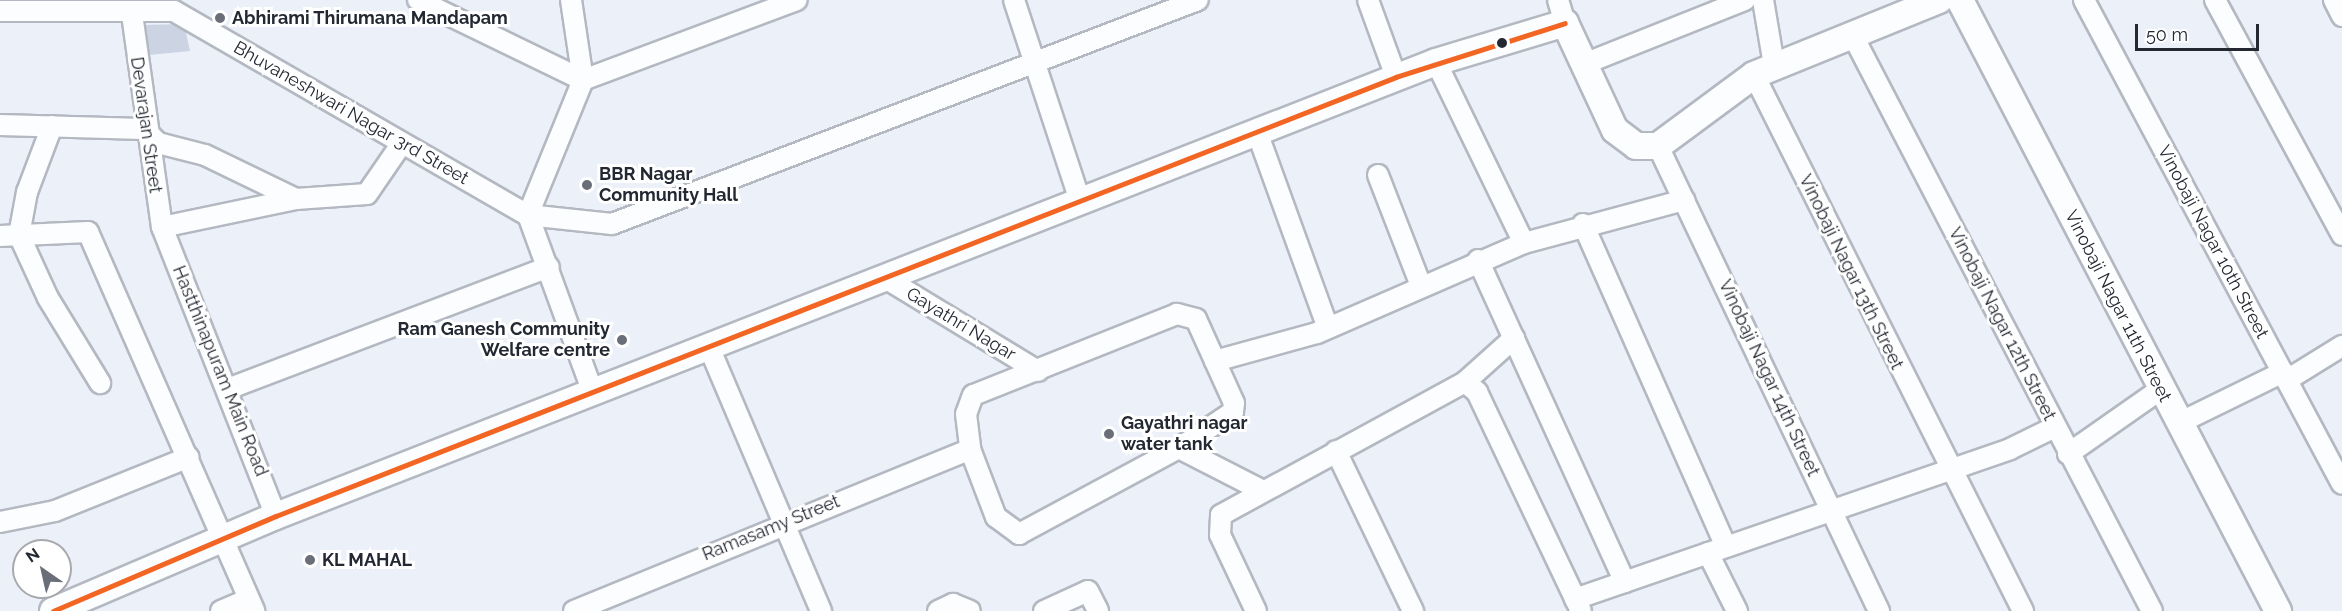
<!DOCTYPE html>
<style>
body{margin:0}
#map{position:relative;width:2342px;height:611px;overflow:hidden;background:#ebf0f9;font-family:Raleway,sans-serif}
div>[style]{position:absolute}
.green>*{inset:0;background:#ccd3e2}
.roads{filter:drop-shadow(2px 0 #b3b8c1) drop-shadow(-2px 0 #b3b8c1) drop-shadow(0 2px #b3b8c1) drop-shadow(0 -2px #b3b8c1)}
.minor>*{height:20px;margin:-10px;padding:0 10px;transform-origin:10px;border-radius:10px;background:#fcfdfe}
.tertiary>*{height:26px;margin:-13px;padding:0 13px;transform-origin:13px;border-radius:13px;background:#fcfdfe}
.bus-1>*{height:4.5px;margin:-2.25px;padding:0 2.25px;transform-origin:2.25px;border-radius:2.25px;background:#f26522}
.dots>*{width:16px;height:16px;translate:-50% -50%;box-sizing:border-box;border:3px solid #fff;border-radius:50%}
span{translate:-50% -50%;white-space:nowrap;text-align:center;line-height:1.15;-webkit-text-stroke:6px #fff;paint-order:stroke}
.poi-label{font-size:18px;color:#232832;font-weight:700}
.left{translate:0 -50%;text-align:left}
.right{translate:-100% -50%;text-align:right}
.street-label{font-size:18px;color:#232832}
.north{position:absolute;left:12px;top:539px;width:60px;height:60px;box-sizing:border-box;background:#fff;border:2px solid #a7a9ad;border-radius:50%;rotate:326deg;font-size:16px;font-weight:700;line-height:24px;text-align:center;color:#232832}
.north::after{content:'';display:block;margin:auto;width:21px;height:27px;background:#696e78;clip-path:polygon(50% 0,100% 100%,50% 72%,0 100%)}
.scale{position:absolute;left:2135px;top:24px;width:124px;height:27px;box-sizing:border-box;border:3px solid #232832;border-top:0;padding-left:8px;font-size:18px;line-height:21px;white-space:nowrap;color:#232832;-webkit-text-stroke:4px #fff;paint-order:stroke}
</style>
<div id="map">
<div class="green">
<i style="clip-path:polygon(184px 24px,190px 51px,149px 55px,144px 25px)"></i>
</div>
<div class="roads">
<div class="minor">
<i style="left:418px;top:0;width:183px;rotate:25.9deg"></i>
<i style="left:583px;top:80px;width:146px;rotate:112.2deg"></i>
<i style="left:528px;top:215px;width:189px;rotate:69.9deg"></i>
<i style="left:571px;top:0;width:81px;rotate:81.5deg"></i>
<i style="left:583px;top:80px;width:228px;rotate:-20.5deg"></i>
<i style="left:1014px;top:0;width:212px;rotate:71.8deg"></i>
<i style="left:1368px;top:0;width:82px;rotate:70deg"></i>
<i style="left:1558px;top:0;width:24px;rotate:73deg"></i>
<i style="left:1763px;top:0;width:66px;rotate:80.4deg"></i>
<i style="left:2084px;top:0;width:548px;rotate:61.94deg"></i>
<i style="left:2215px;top:0;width:267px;rotate:61.6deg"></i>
<i style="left:2334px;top:0;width:18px;rotate:63deg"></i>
<i style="left:0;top:11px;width:174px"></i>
<i style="left:174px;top:11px;width:409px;rotate:30deg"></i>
<i style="left:528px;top:215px;width:84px;rotate:6.1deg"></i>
<i style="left:612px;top:224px;width:627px;rotate:-20.92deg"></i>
<i style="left:132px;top:14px;width:215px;rotate:82deg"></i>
<i style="left:162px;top:227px;width:311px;rotate:68.5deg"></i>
<i style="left:1853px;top:36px;width:648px;rotate:62.53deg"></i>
<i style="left:1436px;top:62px;width:201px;rotate:64.1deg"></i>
<i style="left:1584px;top:64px;width:173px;rotate:-21.7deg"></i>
<i style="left:1754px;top:75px;width:600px;rotate:63.35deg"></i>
<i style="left:0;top:125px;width:144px;rotate:1.6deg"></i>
<i style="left:144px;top:129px;width:20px;rotate:45deg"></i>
<i style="left:158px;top:143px;width:49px;rotate:14.3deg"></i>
<i style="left:205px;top:155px;width:101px;rotate:25.8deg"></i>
<i style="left:296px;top:199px;width:71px;rotate:-4deg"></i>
<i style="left:367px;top:194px;width:62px;rotate:-55.5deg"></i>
<i style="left:52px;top:126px;width:71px;rotate:110.7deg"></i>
<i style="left:27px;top:192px;width:44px;rotate:100.5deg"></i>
<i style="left:19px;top:235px;width:69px;rotate:65.3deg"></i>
<i style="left:48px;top:298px;width:100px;rotate:58.5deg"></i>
<i style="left:1257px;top:132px;width:208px;rotate:70.1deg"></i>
<i style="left:1658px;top:146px;width:515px;rotate:64.58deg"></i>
<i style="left:1378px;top:175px;width:119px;rotate:68.8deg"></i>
<i style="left:1583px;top:224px;width:351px;rotate:66.1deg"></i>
<i style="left:162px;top:227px;width:137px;rotate:-11.8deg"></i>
<i style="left:0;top:236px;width:88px;rotate:-2.6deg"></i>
<i style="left:88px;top:232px;width:414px;rotate:66.3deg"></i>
<i style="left:1478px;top:260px;width:354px;rotate:65.5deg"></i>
<i style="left:885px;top:278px;width:179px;rotate:31.3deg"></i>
<i style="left:709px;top:347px;width:287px;rotate:67deg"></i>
<i style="left:1215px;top:361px;width:46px;rotate:-114.3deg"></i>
<i style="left:1196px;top:319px;width:20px;rotate:-165deg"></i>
<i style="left:1177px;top:314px;width:219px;rotate:158.3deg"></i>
<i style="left:973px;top:395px;width:20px;rotate:110deg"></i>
<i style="left:966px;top:414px;width:35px;rotate:83deg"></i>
<i style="left:970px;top:449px;width:73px;rotate:69.1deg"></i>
<i style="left:996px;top:517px;width:29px;rotate:36deg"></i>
<i style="left:1019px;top:534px;width:182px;rotate:-28.3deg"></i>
<i style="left:1179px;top:448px;width:90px;rotate:27.1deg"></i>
<i style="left:2287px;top:380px;width:65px;rotate:-31.7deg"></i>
<i style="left:1465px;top:382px;width:66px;rotate:-41.9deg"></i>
<i style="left:230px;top:388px;width:341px;rotate:-20.8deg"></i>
<i style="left:2179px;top:423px;width:116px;rotate:-26.1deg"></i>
<i style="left:1179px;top:448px;width:65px;rotate:-33.7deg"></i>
<i style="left:1233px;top:412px;width:9px;rotate:-84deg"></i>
<i style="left:1234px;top:403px;width:46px;rotate:-114.3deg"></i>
<i style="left:1215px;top:361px;width:106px;rotate:-15.4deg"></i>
<i style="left:1317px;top:333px;width:226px;rotate:-23.5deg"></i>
<i style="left:1524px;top:243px;width:166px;rotate:-15deg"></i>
<i style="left:1336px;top:451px;width:178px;rotate:64.3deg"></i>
<i style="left:2068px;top:454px;width:113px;rotate:-35deg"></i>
<i style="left:0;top:522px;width:56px;rotate:-11.3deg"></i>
<i style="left:55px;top:511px;width:144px;rotate:-21.9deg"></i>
<i style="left:1708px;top:553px;width:65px;rotate:63.4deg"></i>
<i style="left:1575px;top:599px;width:460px;rotate:-19deg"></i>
<i style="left:2010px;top:449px;width:50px;rotate:-26.1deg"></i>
<i style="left:221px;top:611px;width:30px;rotate:-23deg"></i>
<i style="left:574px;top:611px;width:428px;rotate:-22.2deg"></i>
<i style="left:938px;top:611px;width:17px;rotate:-25deg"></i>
<i style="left:953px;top:604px;width:18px;rotate:22deg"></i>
<i style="left:1044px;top:611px;width:48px;rotate:-24.4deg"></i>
<i style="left:1088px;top:591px;width:22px;rotate:63deg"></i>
<i style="left:1256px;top:611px;width:84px;rotate:-115.3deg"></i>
<i style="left:1220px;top:535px;width:20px;rotate:-87deg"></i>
<i style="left:1221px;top:515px;width:278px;rotate:-28.6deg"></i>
<i style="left:1465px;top:382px;width:16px;rotate:40deg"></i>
<i style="left:1477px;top:392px;width:242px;rotate:64.6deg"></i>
</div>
<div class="tertiary">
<i style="left:1960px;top:0;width:689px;rotate:62.5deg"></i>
<i style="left:53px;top:611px;width:242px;rotate:-23.1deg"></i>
<i style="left:276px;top:516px;width:1246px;rotate:-21.37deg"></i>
<i style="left:1436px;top:62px;width:135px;rotate:-16.8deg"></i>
<i style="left:1565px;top:23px;width:118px;rotate:65deg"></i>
<i style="left:1615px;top:130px;width:26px;rotate:37deg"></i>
<i style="left:1636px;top:146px;width:22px"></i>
<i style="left:1658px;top:146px;width:119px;rotate:-36.5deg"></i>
<i style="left:1754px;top:75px;width:200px;rotate:-22.1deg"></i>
</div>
</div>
<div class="bus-1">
<i style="left:53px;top:611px;width:242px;rotate:-23.1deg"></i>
<i style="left:276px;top:516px;width:1203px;rotate:-21.4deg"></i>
<i style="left:1396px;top:77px;width:177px;rotate:-17.7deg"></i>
</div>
<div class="dots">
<i style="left:220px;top:18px;background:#696e78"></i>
<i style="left:1502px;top:43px;background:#232832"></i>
<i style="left:587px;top:185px;background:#696e78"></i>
<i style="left:622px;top:340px;background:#696e78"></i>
<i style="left:1109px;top:434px;background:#696e78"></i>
<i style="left:310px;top:560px;background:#696e78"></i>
</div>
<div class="poi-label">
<span class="left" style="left:232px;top:18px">Abhirami Thirumana Mandapam</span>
<span class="left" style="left:599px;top:185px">BBR Nagar<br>Community Hall</span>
<span class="right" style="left:610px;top:340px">Ram Ganesh Community<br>Welfare centre</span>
<span class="left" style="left:1121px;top:434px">Gayathri nagar<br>water tank</span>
<span class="left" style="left:322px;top:560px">KL MAHAL</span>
</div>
<div class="street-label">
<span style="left:351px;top:113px;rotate:30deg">Bhuvaneshwari Nagar 3rd Street</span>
<span style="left:146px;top:125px;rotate:82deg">Devarajan Street</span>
<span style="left:2213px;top:242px;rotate:62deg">Vinobaji Nagar 10th Street</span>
<span style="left:1851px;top:272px;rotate:64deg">Vinobaji Nagar 13th Street</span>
<span style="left:2118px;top:306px;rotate:63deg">Vinobaji Nagar 11th Street</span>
<span style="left:961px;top:324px;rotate:31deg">Gayathri Nagar</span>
<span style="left:2002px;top:324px;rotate:63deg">Vinobaji Nagar 12th Street</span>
<span style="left:220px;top:371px;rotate:68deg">Hastthinapuram Main Road</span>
<span style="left:1769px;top:378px;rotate:65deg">Vinobaji Nagar 14th Street</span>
<span style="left:771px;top:528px;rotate:-22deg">Ramasamy Street</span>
</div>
<div class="north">N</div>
<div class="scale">50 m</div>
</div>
